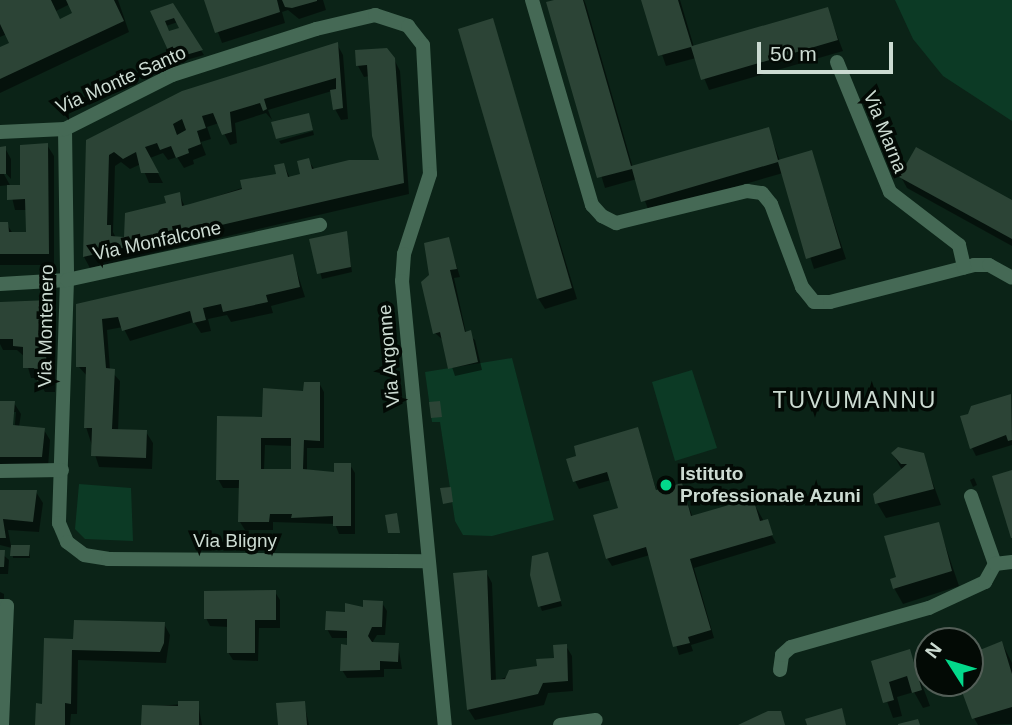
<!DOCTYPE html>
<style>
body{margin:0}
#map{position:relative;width:1012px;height:725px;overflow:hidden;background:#0b2317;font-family:Helvetica,sans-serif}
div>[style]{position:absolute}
.green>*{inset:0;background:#0c3a25}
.shadow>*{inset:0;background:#0007}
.building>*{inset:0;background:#2c4436}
.minor>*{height:14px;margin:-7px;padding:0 7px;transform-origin:7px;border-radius:7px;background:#456955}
.dots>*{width:19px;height:19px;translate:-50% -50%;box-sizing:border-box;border:4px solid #030a05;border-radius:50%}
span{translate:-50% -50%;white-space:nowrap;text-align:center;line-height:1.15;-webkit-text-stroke:7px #030a05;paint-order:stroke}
.street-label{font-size:19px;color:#ccdbd2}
.poi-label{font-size:19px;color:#ccdbd2;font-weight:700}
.left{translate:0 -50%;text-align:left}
.quarter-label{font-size:23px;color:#ccdbd2;letter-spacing:2px}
.north{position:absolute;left:914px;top:627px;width:70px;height:70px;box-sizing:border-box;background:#030a05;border:2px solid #535e57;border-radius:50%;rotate:307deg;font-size:19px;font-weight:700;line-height:28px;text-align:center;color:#ccdbd2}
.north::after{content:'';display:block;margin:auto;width:24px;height:32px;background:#03d98b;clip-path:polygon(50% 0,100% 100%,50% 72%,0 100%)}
.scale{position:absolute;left:757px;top:42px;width:136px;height:32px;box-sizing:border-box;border:4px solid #ccdbd2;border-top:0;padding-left:9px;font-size:21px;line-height:24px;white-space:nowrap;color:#ccdbd2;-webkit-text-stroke:5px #030a05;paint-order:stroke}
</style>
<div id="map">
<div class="green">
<i style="clip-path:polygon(895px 0,1012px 0,1012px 121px,943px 76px,913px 39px)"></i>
<i style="clip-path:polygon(512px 358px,554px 520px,492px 536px,463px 535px,455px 521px,440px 422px,432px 422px,425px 372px)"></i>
<i style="clip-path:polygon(692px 370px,717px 448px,675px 461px,652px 382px)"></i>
<i style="clip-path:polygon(79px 484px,131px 488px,133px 541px,85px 539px,75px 529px)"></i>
</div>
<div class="shadow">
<i style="clip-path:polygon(evenodd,0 0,118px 0,129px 32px,0 93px,0 49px,12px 44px,7px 34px,0 37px,0 0,70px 4px,75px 14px,60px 21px,56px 11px,70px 4px)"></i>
<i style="clip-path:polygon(206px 0,323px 0,326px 10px,299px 19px,288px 10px,282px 12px,285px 23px,222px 43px)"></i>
<i style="clip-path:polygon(560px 0,584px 0,586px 5px,633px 168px,768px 129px,780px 161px,811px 152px,846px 259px,814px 269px,783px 173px,649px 212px,637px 179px,605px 188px,548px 3px)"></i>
<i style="clip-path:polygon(643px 0,680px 0,694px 47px,827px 9px,843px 51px,709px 90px,696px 58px,666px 66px)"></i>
<i style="clip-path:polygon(evenodd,172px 5px,204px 55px,176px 63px,153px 12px,172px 5px,178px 22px,182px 29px,169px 33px,166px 26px,178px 22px)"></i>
<i style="clip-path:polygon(492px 20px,577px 299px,545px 309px,538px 298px)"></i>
<i style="clip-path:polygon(337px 44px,343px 55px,348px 119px,341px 120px,335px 109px,332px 91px,268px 110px,272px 120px,266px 113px,235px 123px,237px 143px,230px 145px,219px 123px,207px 127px,211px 139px,201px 142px,206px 155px,193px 160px,194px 164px,184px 168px,177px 157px,168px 160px,163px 153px,150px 158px,163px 183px,149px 183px,141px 164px,130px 169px,121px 162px,115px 166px,113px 232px,116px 238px,126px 239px,179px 194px,185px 207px,278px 176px,284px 165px,290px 178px,302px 175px,308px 160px,315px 170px,381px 162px,370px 76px,364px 77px,358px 66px,394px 59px,400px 71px,409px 194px,90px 268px,84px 257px,87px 141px)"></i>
<i style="clip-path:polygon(313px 131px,314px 135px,281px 144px,279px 141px)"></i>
<i style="clip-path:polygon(47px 145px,54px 156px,54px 265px,0 265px,0 224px,7px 224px,13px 234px,27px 233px,27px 210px,15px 210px,9px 185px,0 186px,0 149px,5px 148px,11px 159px,11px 179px,0 167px,11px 187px,22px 187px)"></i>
<i style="clip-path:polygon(901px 177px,1012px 202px,1012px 246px,907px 188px)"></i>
<i style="clip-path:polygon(346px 233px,352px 272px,322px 279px,311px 241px)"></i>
<i style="clip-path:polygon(448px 239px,460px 277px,454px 278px,466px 333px,475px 340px,482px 370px,455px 376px,443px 340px,435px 333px)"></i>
<i style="clip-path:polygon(292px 256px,305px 297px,271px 306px,273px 313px,231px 322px,227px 315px,208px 319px,211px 331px,201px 333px,194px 322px,130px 341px,123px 327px,107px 330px,110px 370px,120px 381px,118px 431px,146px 432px,153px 443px,152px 469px,99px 467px,86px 427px,88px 377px,78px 366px,78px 306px)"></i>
<i style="clip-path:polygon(49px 301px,56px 312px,55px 392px,45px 392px,37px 378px,31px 378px,25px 357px,17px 350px,3px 350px,0 344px,0 304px)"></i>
<i style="clip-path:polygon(evenodd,319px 383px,324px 392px,324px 448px,307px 448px,307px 471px,336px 474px,350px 465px,355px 473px,355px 534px,339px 534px,335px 524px,273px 522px,273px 530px,245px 530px,240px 522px,240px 488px,223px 488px,218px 479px,264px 418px,319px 383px,265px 445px,293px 446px,293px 471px,264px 470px,265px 445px)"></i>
<i style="clip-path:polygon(1011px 396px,1012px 445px,976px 456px,972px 448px)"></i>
<i style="clip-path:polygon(evenodd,0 403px,14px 403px,21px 414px,19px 427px,44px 430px,50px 440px,48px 467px,0 467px,0 403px,12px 412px,16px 412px,14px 434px,10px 433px,12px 412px)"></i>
<i style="clip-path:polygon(637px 429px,657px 492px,681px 485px,693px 518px,752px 500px,776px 543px,694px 568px,714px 638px,691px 645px,693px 651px,679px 655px,650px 555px,612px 566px,607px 558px,620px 509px,611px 480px,579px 489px,575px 481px)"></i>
<i style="clip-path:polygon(893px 454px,922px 454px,941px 505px,886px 518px,877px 503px,902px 470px)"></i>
<i style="clip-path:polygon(974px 478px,977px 485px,973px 487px,970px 480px)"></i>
<i style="clip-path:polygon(0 492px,36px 492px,43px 503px,39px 532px,8px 530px,11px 546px,29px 547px,30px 558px,13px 558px,12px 548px,0 545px)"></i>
<i style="clip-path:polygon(938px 524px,959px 586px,903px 604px,894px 588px)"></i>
<i style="clip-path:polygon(0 552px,9px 560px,8px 574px,0 574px)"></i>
<i style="clip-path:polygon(547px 554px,562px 606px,542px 611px,540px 606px)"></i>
<i style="clip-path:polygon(486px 572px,492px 583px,496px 681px,556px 659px,566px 646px,572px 656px,573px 691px,548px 693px,544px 705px,475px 720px,468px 709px)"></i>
<i style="clip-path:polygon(0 592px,4px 594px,4px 601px,0 601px)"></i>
<i style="clip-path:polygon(275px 592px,280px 600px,280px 628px,259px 628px,258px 661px,233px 660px,228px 652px,229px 627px,210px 626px,206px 618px)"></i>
<i style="clip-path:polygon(382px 603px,387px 611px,385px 635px,377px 635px,372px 643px,398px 644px,402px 669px,384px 669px,384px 677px,347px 678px,342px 670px,349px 638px,332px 638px,327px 629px,346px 614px)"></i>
<i style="clip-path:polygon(164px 624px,170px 635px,166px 663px,78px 660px,77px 714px,71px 714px,70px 725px,37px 725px,75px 641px)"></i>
<i style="clip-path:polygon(1002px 643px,1012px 663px,1012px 724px,978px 725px,974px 718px,977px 685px,970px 655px)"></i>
<i style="clip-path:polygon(910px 652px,930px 706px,923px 708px,914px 692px,897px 697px,902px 716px,893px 718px,873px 662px)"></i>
<i style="clip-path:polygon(198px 703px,202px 725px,143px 725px,143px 707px)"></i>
<i style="clip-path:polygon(304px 703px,309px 725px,279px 725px)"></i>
</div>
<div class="building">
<i style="clip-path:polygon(0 0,51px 0,60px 19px,72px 13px,66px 0,114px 0,124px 21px,0 79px,0 47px,9px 43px,0 24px)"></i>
<i style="clip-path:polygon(204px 0,277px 0,280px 12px,215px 33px)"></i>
<i style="clip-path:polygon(282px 0,317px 0,317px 1px,292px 8px,285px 7px)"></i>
<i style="clip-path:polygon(554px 0,583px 0,631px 166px,769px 127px,778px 160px,812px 150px,841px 248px,806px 259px,778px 162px,641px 202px,632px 169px,597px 178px,546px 2px)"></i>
<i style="clip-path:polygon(641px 0,678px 0,692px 46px,828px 7px,838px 40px,701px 80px,691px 47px,658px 56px)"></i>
<i style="clip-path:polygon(evenodd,173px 3px,203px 50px,172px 59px,150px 11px,173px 3px,174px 18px,179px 28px,169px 31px,165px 21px,174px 18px)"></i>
<i style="clip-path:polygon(493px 18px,572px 288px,537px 299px,458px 29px)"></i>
<i style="clip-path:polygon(evenodd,338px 42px,343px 108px,333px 110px,330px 90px,336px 89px,336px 78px,264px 99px,267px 109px,263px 111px,260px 103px,230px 112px,232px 132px,222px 135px,213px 113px,202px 116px,206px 128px,197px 131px,201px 144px,188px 149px,189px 153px,176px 158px,171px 146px,160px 150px,157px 143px,145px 147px,159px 173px,141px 173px,136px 152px,123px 159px,114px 152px,109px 155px,107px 225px,111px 225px,111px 236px,124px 237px,125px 213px,166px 203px,164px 196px,180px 192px,182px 206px,190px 204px,242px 189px,240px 180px,276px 174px,274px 165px,284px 163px,288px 177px,300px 174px,297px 161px,309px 158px,312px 169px,349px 160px,379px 160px,372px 136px,367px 65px,356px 66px,355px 50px,387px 48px,395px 58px,404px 183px,83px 257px,86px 140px,182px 91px,338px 42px,182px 119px,186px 130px,177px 135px,173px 124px,182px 119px)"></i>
<i style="clip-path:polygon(309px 113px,313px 130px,276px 139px,271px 122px)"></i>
<i style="clip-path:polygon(48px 143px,49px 254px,0 254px,0 222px,8px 222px,9px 232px,26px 232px,25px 199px,7px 200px,7px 185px,20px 185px,20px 145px)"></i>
<i style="clip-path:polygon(6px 146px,6px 174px,0 174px,0 147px)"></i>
<i style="clip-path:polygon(916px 147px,1012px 200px,1012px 239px,899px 177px)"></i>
<i style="clip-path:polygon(347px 231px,351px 267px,317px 274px,309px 239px)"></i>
<i style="clip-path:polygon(449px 237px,457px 269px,450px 270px,465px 332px,471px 330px,478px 362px,448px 369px,440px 332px,433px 334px,421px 282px,429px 275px,424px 243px)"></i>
<i style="clip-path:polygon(293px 254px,300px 287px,266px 295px,268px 302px,223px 312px,221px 304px,203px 308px,206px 320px,193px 323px,190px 311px,122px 331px,118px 317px,102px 319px,106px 368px,115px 369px,112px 429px,147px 430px,146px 458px,91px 456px,92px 428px,84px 428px,86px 367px,76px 367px,76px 304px)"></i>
<i style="clip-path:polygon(50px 300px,50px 382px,37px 381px,34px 368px,23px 368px,23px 347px,13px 346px,13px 339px,0 339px,0 302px)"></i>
<i style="clip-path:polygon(evenodd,304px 382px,320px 382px,320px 441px,304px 440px,303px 469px,334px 472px,334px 463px,351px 463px,351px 526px,333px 526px,333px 516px,291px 518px,292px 514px,270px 514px,269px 522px,238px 522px,239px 480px,216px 480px,217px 416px,262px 417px,263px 388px,303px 391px,304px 382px,261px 438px,291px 438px,291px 469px,261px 469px,261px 438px)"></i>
<i style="clip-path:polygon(1011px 394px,1012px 440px,1008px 441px,1006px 435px,970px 449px,960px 416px,968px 414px,971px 406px)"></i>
<i style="clip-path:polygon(0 401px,15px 401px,13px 425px,45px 428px,42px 457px,0 457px)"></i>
<i style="clip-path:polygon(440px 401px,442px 417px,431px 418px,429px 402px)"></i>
<i style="clip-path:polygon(638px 427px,656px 490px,682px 483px,691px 516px,753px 498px,760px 521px,768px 519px,773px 535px,690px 559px,711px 630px,688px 637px,690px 643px,673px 647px,646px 547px,606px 559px,593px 515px,618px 508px,607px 472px,573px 482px,566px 459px,576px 456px,574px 446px)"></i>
<i style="clip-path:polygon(898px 447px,924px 453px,934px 489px,875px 504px,873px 494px,907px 464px,901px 464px,891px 453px)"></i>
<i style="clip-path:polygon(1012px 470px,1012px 538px,1011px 538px,992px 476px)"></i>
<i style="clip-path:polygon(451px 487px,453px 502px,443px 504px,440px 488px)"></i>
<i style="clip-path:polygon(0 490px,37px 490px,33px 522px,3px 519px,6px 538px,0 538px)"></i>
<i style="clip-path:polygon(397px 513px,400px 533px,388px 533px,385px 515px)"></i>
<i style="clip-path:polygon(939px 522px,952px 571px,893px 589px,890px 579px,896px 577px,884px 536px)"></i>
<i style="clip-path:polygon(11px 545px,30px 545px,29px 556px,10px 556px)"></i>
<i style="clip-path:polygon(0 550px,5px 550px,4px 567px,0 567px)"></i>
<i style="clip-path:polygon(548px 552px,561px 601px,538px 607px,530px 575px,532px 556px)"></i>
<i style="clip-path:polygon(487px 570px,491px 680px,505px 679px,509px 670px,537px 666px,536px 659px,554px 658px,553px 645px,567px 644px,568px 681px,543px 683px,538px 694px,467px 710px,453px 573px)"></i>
<i style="clip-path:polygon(276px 590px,276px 620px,255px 620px,255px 653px,227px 653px,227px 619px,204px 619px,204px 591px)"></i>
<i style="clip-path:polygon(363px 600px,383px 601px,382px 627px,372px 627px,368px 636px,372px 642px,399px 643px,398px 662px,380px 661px,380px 670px,340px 671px,341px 644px,347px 645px,347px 631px,325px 630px,326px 611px,345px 612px,345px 603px,363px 607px)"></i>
<i style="clip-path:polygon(74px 620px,165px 622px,164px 643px,160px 652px,72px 650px,71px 704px,65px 703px,65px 725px,35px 725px,36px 703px,42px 704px,44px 638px,73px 639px)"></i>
<i style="clip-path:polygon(1002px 641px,1012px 674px,1012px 707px,972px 719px,961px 689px,975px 684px,970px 654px)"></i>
<i style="clip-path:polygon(910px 649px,922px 690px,912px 693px,907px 676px,889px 682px,894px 700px,883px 703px,871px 661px)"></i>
<i style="clip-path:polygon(178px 701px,199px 701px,199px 725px,141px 725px,142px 705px,178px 706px)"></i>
<i style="clip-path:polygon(305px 701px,307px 725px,278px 725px,276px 703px)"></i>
<i style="clip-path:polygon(842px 708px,846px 725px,807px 725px,805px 719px)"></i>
<i style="clip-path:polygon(768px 711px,781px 711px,785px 725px,738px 725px)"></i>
<i style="clip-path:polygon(918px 719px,920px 725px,898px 725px,898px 724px)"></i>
</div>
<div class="minor">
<i style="left:532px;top:0;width:214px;rotate:73.7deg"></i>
<i style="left:592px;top:205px;width:15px;rotate:48deg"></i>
<i style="left:602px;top:216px;width:16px;rotate:27deg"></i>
<i style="left:616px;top:223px;width:135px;rotate:-13.7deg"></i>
<i style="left:747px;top:191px;width:15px;rotate:8deg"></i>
<i style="left:762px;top:193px;width:14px;rotate:51deg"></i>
<i style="left:771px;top:204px;width:89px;rotate:69.5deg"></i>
<i style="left:802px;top:287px;width:19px;rotate:51deg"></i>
<i style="left:814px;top:302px;width:16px"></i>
<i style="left:830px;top:302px;width:149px;rotate:-14.4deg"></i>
<i style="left:974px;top:265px;width:15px"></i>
<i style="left:989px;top:265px;width:26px;rotate:29deg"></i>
<i style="left:837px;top:62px;width:140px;rotate:67.8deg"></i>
<i style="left:890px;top:192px;width:87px;rotate:37.5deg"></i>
<i style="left:959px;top:245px;width:23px;rotate:77deg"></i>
<i style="left:65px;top:129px;width:151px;rotate:89.2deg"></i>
<i style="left:67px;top:280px;width:243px;rotate:91.9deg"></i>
<i style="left:59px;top:523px;width:21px;rotate:67deg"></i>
<i style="left:67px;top:542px;width:21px;rotate:37deg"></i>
<i style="left:84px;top:555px;width:24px;rotate:9deg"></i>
<i style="left:108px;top:559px;width:320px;rotate:0.4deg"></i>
<i style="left:0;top:132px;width:65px;rotate:-2.6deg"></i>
<i style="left:65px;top:129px;width:120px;rotate:-26.8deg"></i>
<i style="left:172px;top:75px;width:151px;rotate:-17.7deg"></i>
<i style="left:316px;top:29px;width:61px;rotate:-13.3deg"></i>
<i style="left:375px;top:15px;width:35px;rotate:18deg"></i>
<i style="left:408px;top:26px;width:24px;rotate:52deg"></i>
<i style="left:423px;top:45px;width:129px;rotate:86.9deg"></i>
<i style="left:430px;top:174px;width:84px;rotate:108deg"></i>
<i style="left:404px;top:254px;width:27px;rotate:94deg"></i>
<i style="left:402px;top:281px;width:446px;rotate:84.5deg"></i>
<i style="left:0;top:284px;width:67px;rotate:-3.4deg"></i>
<i style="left:67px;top:280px;width:259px;rotate:-12.3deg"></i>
<i style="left:0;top:471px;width:62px;rotate:-0.9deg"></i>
<i style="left:971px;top:496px;width:72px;rotate:70.6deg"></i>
<i style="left:0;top:606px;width:7px"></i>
<i style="left:7px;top:606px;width:119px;rotate:92.4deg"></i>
<i style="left:780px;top:670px;width:15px;rotate:-82deg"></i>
<i style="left:782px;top:655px;width:12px;rotate:-42deg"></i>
<i style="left:791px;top:647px;width:143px;rotate:-15.8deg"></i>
<i style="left:929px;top:608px;width:62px;rotate:-24.9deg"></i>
<i style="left:985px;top:582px;width:21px;rotate:-61deg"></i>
<i style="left:995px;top:564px;width:17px;rotate:-7deg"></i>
<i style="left:560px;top:725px;width:36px;rotate:-8deg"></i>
</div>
<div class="dots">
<i style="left:666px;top:485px;background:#03d98b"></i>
</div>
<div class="street-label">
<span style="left:121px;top:80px;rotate:-24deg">Via Monte Santo</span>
<span style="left:885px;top:132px;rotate:68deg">Via Marna</span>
<span style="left:157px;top:241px;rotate:-12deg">Via Monfalcone</span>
<span style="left:46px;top:326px;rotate:-89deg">Via Montenero</span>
<span style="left:389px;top:356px;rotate:-95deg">Via Argonne</span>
<span style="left:235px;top:541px">Via Bligny</span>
</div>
<div class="poi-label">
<span class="left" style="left:680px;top:485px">Istituto<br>Professionale Azuni</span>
</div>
<div class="quarter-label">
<span style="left:855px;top:400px">TUVUMANNU</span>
</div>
<div class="north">N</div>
<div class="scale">50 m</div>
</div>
